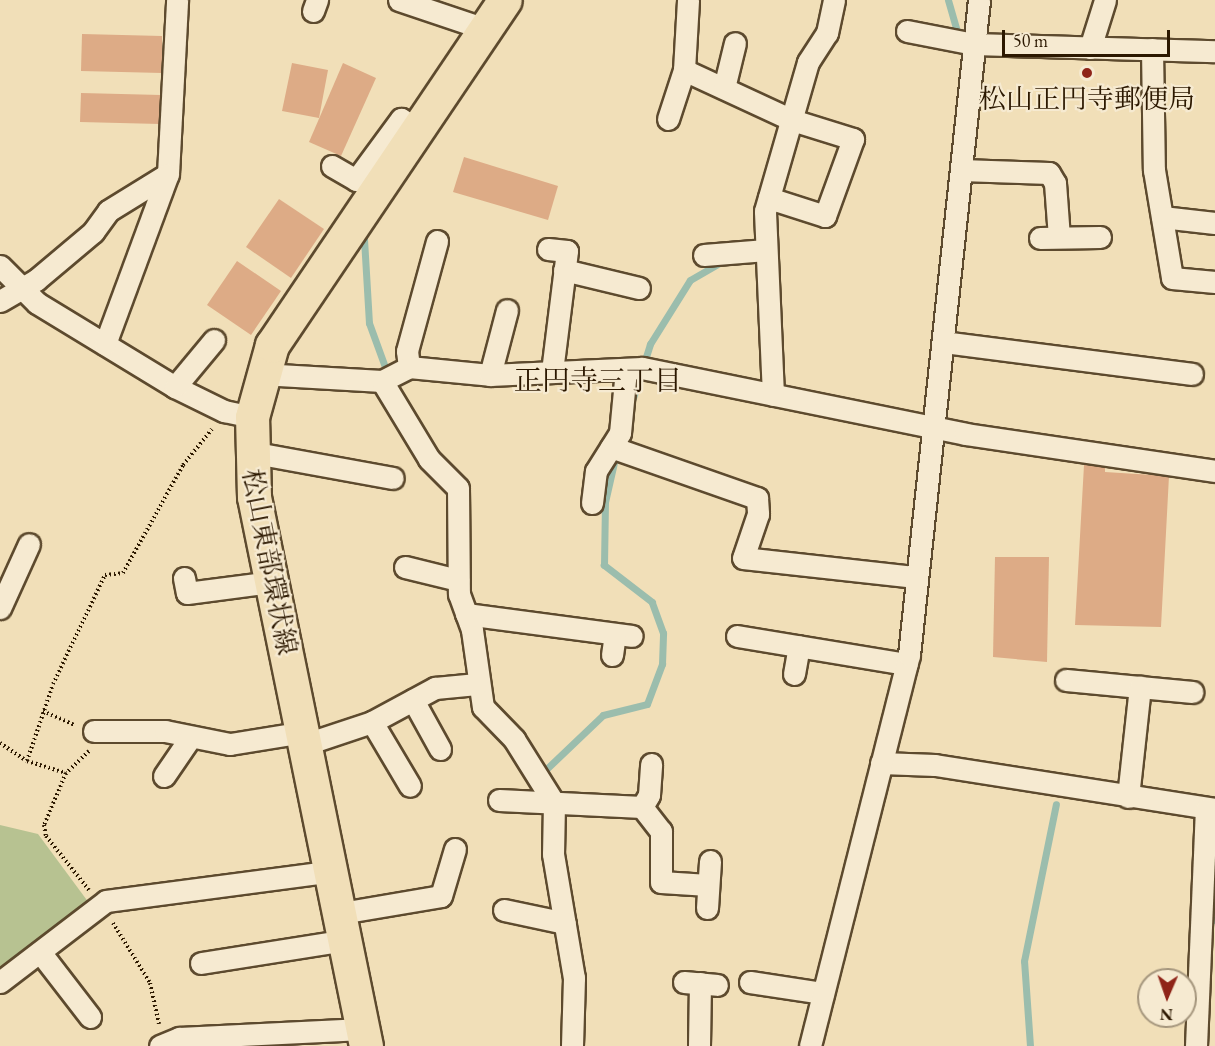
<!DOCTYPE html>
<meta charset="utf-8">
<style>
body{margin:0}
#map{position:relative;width:1215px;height:1046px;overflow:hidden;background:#f1dfb8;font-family:"EB Garamond","Noto Serif JP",serif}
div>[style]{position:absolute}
.green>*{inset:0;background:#b7c291}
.stream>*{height:7px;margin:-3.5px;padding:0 3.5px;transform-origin:3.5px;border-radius:3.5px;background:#9bbdad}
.building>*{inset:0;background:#ddab86}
.path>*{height:4px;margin-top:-2px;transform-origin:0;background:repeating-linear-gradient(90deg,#2c1800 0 1.5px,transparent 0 4.5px)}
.roads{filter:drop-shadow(2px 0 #5d4a2e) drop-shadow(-2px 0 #5d4a2e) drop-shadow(0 2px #5d4a2e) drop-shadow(0 -2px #5d4a2e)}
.street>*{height:21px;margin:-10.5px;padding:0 10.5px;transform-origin:10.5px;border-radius:10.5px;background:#f6ead1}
.primary>*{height:33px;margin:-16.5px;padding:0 16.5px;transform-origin:16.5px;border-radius:16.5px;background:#f1dfb8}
.dots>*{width:16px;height:16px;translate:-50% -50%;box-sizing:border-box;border:3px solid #f6ead1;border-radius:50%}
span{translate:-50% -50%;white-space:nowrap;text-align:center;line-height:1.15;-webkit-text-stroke:4.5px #f6ead1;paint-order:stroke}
.poi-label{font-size:27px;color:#2c1800}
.street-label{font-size:27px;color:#2c1800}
.neighbourhood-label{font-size:28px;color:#2c1800}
.north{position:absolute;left:1137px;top:968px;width:60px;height:60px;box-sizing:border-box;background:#f6ead1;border:2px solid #a5967d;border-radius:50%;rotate:182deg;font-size:16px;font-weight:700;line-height:24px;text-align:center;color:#2c1800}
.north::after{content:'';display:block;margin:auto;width:21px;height:27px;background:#8f2418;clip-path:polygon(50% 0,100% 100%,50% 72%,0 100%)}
.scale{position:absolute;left:1002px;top:30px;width:168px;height:27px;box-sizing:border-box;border:3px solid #2c1800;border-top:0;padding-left:8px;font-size:18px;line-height:21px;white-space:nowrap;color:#2c1800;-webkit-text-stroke:4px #f6ead1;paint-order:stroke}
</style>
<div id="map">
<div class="green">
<i style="clip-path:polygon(0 825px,38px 834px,89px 903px,0 971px)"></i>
</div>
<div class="stream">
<i style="left:948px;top:0;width:37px;rotate:74deg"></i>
<i style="left:364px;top:239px;width:84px;rotate:86.6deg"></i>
<i style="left:369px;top:323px;width:47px;rotate:70deg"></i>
<i style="left:633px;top:398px;width:57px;rotate:-72.5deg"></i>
<i style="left:650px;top:344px;width:75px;rotate:-58deg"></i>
<i style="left:690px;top:280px;width:36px;rotate:-30deg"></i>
<i style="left:539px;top:776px;width:88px;rotate:-43.6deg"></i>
<i style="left:603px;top:715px;width:45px;rotate:-14deg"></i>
<i style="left:647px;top:704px;width:43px;rotate:-69.4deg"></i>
<i style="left:662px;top:664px;width:31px;rotate:-88deg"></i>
<i style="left:663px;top:633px;width:33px;rotate:-110deg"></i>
<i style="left:652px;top:602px;width:61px;rotate:-142.4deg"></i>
<i style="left:604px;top:565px;width:63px;rotate:-89.1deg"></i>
<i style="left:605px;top:502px;width:45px;rotate:-77.2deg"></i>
<i style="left:1212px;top:920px;width:3px"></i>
<i style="left:1030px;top:1046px;width:85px;rotate:-94deg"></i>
<i style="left:1024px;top:961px;width:160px;rotate:-78.5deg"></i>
</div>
<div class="building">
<i style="clip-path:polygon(82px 34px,162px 36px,162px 73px,81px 71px)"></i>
<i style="clip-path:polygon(292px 63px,328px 70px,319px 118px,282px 111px)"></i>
<i style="clip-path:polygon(343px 63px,376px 78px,341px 156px,309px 142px)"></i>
<i style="clip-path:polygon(81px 93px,161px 95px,160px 124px,80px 122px)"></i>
<i style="clip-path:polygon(464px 157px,558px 186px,548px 220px,453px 192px)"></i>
<i style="clip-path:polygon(279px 199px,324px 229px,291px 278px,246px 247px)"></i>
<i style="clip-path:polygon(237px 261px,281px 291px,251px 335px,207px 305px)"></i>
<i style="clip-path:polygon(1084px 465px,1105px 466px,1105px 472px,1169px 476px,1161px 627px,1075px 625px)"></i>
<i style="clip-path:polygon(995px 557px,1049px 557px,1047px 662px,993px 657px)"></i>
</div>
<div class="path">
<i style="left:43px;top:711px;width:35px;rotate:24deg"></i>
<i style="left:0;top:743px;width:32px;rotate:34deg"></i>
<i style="left:27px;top:761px;width:81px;rotate:-71.3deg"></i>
<i style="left:53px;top:684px;width:121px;rotate:-64.5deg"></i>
<i style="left:105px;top:575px;width:18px;rotate:-6deg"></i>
<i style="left:123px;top:573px;width:124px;rotate:-60.9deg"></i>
<i style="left:183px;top:465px;width:46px;rotate:-51.1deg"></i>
<i style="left:89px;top:751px;width:32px;rotate:136deg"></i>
<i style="left:66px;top:773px;width:56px;rotate:112.9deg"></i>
<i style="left:44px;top:825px;width:11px;rotate:80deg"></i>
<i style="left:46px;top:836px;width:69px;rotate:51.5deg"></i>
<i style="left:27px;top:761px;width:41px;rotate:17.1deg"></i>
<i style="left:113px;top:923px;width:70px;rotate:58.3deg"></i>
<i style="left:150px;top:983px;width:42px;rotate:77.6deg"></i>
</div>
<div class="roads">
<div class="street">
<i style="left:399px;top:0;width:91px;rotate:18.6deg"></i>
<i style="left:313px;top:11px;width:12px;rotate:-70deg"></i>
<i style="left:907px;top:31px;width:68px;rotate:11deg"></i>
<i style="left:974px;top:44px;width:241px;rotate:1.7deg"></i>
<i style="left:1090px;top:48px;width:50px;rotate:-72.6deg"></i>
<i style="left:1152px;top:49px;width:121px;rotate:89.1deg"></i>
<i style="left:1154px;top:170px;width:109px;rotate:80.5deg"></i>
<i style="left:1172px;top:278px;width:43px;rotate:5.3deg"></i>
<i style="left:684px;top:70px;width:119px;rotate:24.8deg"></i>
<i style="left:792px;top:120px;width:64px;rotate:17.3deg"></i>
<i style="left:853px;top:139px;width:82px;rotate:110deg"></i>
<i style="left:825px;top:216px;width:59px;rotate:-162.2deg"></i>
<i style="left:724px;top:88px;width:46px;rotate:-76.3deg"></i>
<i style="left:668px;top:119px;width:52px;rotate:-71.9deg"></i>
<i style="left:684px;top:70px;width:70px;rotate:-86.7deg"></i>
<i style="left:332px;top:166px;width:28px;rotate:30deg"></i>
<i style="left:356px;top:180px;width:76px;rotate:-53.6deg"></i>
<i style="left:401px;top:119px;width:20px;rotate:30deg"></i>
<i style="left:961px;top:170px;width:88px;rotate:2deg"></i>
<i style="left:1049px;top:173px;width:12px;rotate:59deg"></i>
<i style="left:1055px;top:183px;width:54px;rotate:85.8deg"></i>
<i style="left:1162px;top:217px;width:53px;rotate:6.5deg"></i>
<i style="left:1040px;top:238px;width:60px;rotate:-1deg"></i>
<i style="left:548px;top:249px;width:19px;rotate:6deg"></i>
<i style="left:567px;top:251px;width:122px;rotate:97.1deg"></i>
<i style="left:704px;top:255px;width:62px;rotate:-4.6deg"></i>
<i style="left:0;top:266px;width:52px;rotate:45deg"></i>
<i style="left:37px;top:303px;width:162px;rotate:31.3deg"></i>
<i style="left:175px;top:387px;width:55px;rotate:26.1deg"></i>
<i style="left:224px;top:411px;width:29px;rotate:12deg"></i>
<i style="left:564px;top:270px;width:77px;rotate:13.5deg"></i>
<i style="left:0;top:301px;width:42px;rotate:-30.3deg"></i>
<i style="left:36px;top:280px;width:75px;rotate:-40.1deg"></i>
<i style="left:93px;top:232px;width:26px;rotate:-54deg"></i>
<i style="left:108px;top:211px;width:70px;rotate:-31.7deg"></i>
<i style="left:168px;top:174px;width:174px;rotate:-87deg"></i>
<i style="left:943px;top:342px;width:251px;rotate:7.3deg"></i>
<i style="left:105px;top:344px;width:181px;rotate:-69.7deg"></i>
<i style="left:409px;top:367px;width:16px;rotate:-97deg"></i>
<i style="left:407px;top:351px;width:114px;rotate:-74.7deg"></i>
<i style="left:261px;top:374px;width:121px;rotate:3.3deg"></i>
<i style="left:382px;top:381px;width:30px;rotate:-27deg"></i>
<i style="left:409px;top:367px;width:81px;rotate:5.6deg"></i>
<i style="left:490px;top:375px;width:152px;rotate:-2.6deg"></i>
<i style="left:642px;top:368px;width:330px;rotate:11.5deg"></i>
<i style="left:965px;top:434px;width:253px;rotate:8.4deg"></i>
<i style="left:490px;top:375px;width:67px;rotate:-75.3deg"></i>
<i style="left:382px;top:381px;width:91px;rotate:58.9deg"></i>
<i style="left:429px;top:459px;width:41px;rotate:45deg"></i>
<i style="left:458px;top:488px;width:106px;rotate:89.5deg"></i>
<i style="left:459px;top:594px;width:38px;rotate:70deg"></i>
<i style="left:472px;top:630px;width:78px;rotate:81.9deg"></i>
<i style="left:483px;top:707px;width:45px;rotate:45.9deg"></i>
<i style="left:514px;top:739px;width:75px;rotate:58deg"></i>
<i style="left:554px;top:803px;width:51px;rotate:91.1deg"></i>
<i style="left:553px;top:854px;width:126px;rotate:80.4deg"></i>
<i style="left:574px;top:978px;width:68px;rotate:91.7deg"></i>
<i style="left:175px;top:387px;width:61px;rotate:-50.3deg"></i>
<i style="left:773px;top:395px;width:184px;rotate:-92.5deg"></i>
<i style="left:765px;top:211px;width:155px;rotate:-73.9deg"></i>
<i style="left:808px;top:62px;width:35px;rotate:-57deg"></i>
<i style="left:827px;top:33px;width:34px;rotate:-78deg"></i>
<i style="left:611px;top:447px;width:155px;rotate:19.3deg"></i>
<i style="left:757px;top:498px;width:16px;rotate:86deg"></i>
<i style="left:758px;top:514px;width:46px;rotate:108.8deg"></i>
<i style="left:743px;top:558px;width:174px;rotate:6.3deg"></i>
<i style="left:250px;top:452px;width:145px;rotate:10.3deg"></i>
<i style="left:592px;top:503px;width:32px;rotate:-83deg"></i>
<i style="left:596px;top:471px;width:45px;rotate:-57.7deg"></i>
<i style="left:620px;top:433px;width:64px;rotate:-84.6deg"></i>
<i style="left:405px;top:567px;width:55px;rotate:13.8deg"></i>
<i style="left:184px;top:578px;width:15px;rotate:79deg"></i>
<i style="left:187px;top:593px;width:86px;rotate:-7.4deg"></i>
<i style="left:0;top:608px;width:70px;rotate:-65.6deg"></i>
<i style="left:466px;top:614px;width:167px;rotate:7.5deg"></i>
<i style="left:737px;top:636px;width:172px;rotate:9.4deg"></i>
<i style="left:612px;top:655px;width:21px;rotate:-82deg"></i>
<i style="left:794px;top:674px;width:28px;rotate:-80deg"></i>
<i style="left:1066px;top:680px;width:127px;rotate:5.4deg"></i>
<i style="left:413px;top:700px;width:56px;rotate:61.1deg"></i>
<i style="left:372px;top:722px;width:74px;rotate:59.3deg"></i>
<i style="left:94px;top:731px;width:71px"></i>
<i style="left:165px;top:731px;width:66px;rotate:11.3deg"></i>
<i style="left:230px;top:744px;width:75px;rotate:-9.2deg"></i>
<i style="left:306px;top:744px;width:70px;rotate:-18.4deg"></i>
<i style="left:372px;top:722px;width:72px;rotate:-28.4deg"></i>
<i style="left:435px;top:688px;width:42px;rotate:-5.4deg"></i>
<i style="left:881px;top:763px;width:54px;rotate:2.1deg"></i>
<i style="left:935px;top:765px;width:283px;rotate:8.9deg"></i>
<i style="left:164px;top:776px;width:46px;rotate:-55.6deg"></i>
<i style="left:1128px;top:797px;width:111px;rotate:-83.8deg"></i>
<i style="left:499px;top:800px;width:143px;rotate:2.8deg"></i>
<i style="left:642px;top:807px;width:31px;rotate:52deg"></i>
<i style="left:661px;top:831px;width:51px;rotate:90deg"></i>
<i style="left:661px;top:882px;width:47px;rotate:3.7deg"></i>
<i style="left:642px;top:807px;width:14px;rotate:-60deg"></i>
<i style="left:649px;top:795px;width:31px;rotate:-86deg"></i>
<i style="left:707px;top:908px;width:47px;rotate:-86.3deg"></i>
<i style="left:504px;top:910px;width:62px;rotate:12deg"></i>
<i style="left:341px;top:913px;width:101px;rotate:-9.6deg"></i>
<i style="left:441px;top:896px;width:49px;rotate:-73.4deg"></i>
<i style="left:40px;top:952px;width:82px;rotate:52.4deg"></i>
<i style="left:201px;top:963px;width:147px;rotate:-9deg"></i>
<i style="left:0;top:982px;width:133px;rotate:-37.4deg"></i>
<i style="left:106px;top:901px;width:229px;rotate:-7.5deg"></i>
<i style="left:684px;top:982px;width:33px;rotate:5deg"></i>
<i style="left:750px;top:982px;width:74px;rotate:8.6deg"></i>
<i style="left:160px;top:1046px;width:21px;rotate:-23deg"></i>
<i style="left:179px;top:1038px;width:184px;rotate:-2.8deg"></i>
<i style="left:699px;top:1046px;width:63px;rotate:-89.1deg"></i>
<i style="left:810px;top:1046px;width:403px;rotate:-75.8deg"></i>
<i style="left:909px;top:655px;width:659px;rotate:-83.9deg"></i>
<i style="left:1196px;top:1046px;width:237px;rotate:-87.6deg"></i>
</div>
<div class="primary">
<i style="left:366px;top:1046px;width:560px;rotate:-101.53deg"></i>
<i style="left:254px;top:497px;width:80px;rotate:-91.4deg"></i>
<i style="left:252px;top:417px;width:75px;rotate:-74.5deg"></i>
<i style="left:272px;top:345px;width:416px;rotate:-56deg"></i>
</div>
</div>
<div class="dots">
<i style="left:1087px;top:73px;background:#8f2418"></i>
</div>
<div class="poi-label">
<span style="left:1087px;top:99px">松山正円寺郵便局</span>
</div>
<div class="street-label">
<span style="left:270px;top:562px;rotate:79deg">松山東部環状線</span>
</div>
<div class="neighbourhood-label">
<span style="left:598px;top:380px">正円寺三丁目</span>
</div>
<div class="north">N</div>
<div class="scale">50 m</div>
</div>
